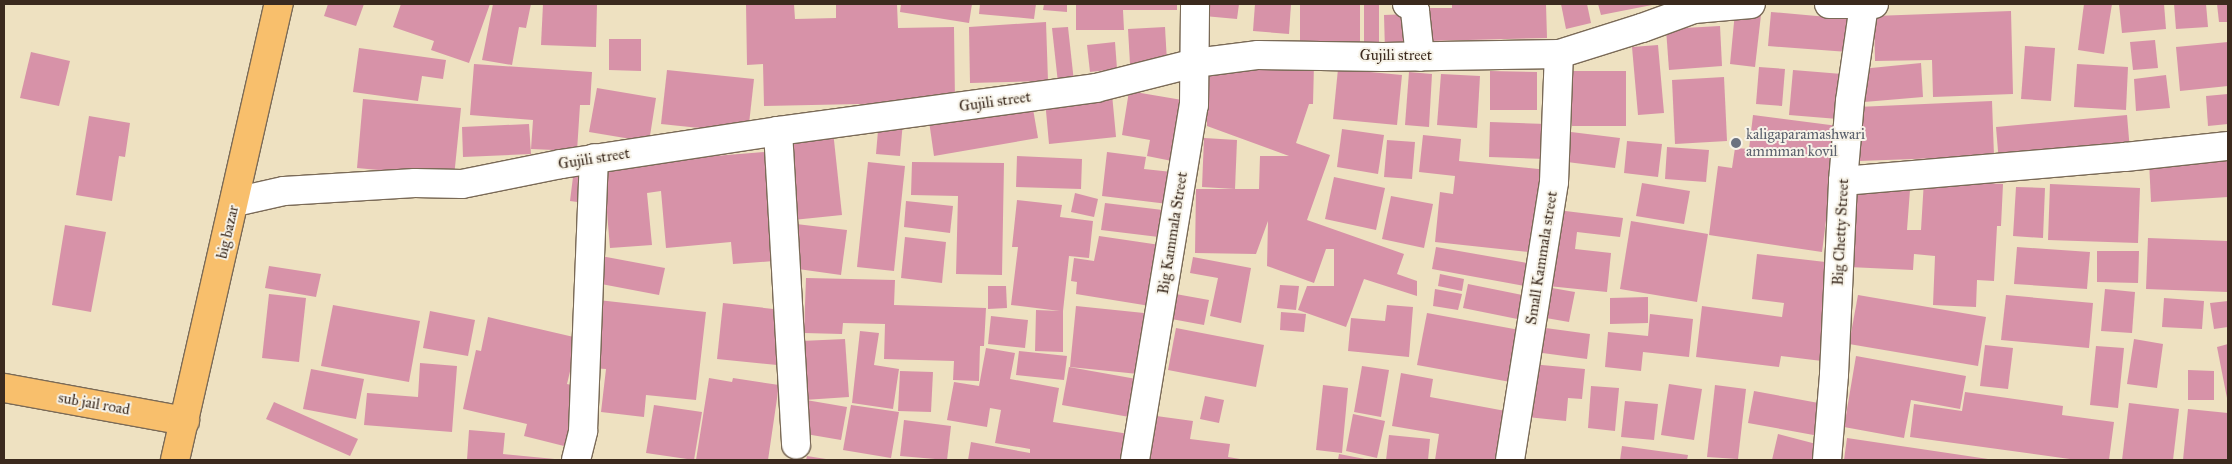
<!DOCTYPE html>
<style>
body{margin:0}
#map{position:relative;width:2232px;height:464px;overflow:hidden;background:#eee1c1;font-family:"IM FELL Great Primer",serif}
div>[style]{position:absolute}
.building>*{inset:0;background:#d792a8}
.roads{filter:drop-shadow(1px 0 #7a6a57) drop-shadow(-1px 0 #7a6a57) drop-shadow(0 1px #7a6a57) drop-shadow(0 -1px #7a6a57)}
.street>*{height:28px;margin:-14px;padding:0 14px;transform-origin:14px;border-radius:14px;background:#fff}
.primary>*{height:28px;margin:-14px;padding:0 14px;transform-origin:14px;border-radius:14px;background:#f8bf6c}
.dots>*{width:14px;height:14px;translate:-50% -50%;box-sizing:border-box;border:2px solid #f7f3e8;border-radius:50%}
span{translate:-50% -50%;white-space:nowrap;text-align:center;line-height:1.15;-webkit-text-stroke:4px #f7f3e8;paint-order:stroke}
.street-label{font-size:15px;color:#3b2a1e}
.worship-label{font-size:15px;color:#5b616d}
.left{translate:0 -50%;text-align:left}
.frame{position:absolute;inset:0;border:5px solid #3b2a1e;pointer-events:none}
</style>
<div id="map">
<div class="building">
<i style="clip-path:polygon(328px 4px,364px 4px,356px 26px,324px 16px)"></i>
<i style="clip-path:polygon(401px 4px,490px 4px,469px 63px,431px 50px,434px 41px,393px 27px)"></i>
<i style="clip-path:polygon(493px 4px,531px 4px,526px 28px,519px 27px,512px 65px,482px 60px)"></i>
<i style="clip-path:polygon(543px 4px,597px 4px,596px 47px,541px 45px)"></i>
<i style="clip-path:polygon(746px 4px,794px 4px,795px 19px,836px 18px,836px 4px,897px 4px,898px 28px,954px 27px,955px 102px,764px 106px,763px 64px,747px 65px)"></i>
<i style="clip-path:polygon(901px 4px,972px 4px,969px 23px,900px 12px)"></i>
<i style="clip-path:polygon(980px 4px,1036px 4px,1034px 19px,979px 14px)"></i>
<i style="clip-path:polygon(1044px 4px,1067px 4px,1067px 12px,1043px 10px)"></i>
<i style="clip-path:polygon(1076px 4px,1177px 4px,1177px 10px,1123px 10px,1124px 30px,1076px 30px)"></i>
<i style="clip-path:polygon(1205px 4px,1239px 4px,1237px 19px,1204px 16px)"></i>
<i style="clip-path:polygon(1255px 4px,1291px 4px,1289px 34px,1253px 31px)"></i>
<i style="clip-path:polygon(1300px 4px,1360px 4px,1360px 47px,1300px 48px)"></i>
<i style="clip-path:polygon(1364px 4px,1379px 4px,1379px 49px,1364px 49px)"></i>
<i style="clip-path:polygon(1452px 4px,1546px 4px,1547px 38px,1429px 41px,1428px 8px,1452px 8px)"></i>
<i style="clip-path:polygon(1561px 4px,1587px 4px,1591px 23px,1566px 29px)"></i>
<i style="clip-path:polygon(1598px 4px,1651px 4px,1652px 5px,1601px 15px)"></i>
<i style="clip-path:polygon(2084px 4px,2112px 4px,2104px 54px,2078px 50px)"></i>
<i style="clip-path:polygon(2119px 4px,2164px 4px,2166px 29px,2122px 33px)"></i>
<i style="clip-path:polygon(2174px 4px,2206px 4px,2208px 27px,2176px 29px)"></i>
<i style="clip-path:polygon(2217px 4px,2228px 4px,2228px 22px,2219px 22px)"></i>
<i style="clip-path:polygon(2011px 11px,2013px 94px,1933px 97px,1932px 60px,1875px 61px,1874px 16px)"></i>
<i style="clip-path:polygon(1735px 12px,1761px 15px,1755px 67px,1730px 64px)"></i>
<i style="clip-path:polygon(1771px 12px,1850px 19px,1848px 52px,1768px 46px)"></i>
<i style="clip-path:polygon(1410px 14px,1410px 51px,1385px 51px,1384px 15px)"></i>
<i style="clip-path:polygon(1046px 22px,1048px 81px,970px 83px,969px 27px)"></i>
<i style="clip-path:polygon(1720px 26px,1722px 66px,1669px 70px,1666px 29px)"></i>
<i style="clip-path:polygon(1068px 27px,1074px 82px,1058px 83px,1052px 28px)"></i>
<i style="clip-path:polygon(1165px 27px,1167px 62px,1130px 64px,1128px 29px)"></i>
<i style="clip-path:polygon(609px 39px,641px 39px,641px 71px,609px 70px)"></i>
<i style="clip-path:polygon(2155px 40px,2158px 68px,2133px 70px,2130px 42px)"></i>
<i style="clip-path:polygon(1115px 42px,1117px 69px,1090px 72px,1087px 45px)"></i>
<i style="clip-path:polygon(2228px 42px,2228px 86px,2180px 91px,2176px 47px)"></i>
<i style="clip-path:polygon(1658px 45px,1664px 113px,1638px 115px,1632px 47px)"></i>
<i style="clip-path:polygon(2025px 46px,2055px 48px,2051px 101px,2021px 99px)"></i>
<i style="clip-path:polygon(359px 48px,446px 60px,443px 79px,422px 76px,418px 101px,353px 92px)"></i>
<i style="clip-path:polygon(31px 52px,70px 61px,59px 106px,20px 98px)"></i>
<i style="clip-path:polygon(1207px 63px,1314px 64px,1313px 104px,1309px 104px,1296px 143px,1330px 155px,1307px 220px,1404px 254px,1397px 274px,1417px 281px,1417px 296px,1364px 279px,1346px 327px,1298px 310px,1307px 286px,1334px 286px,1334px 249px,1326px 249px,1314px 283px,1267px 266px,1268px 221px,1256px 254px,1195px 253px,1196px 189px,1259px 189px,1260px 156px,1289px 156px,1207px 126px)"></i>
<i style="clip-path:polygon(1921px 63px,1923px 97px,1864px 102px,1861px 69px)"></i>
<i style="clip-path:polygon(474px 64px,592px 72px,590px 105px,580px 105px,577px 151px,531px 149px,533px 120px,470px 115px)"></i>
<i style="clip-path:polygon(2077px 64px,2128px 67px,2126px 110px,2074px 107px)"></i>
<i style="clip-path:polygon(1759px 67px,1785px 69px,1782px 106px,1756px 104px)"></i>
<i style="clip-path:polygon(1338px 69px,1402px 75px,1397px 125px,1333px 119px)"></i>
<i style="clip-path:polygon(667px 70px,754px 79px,748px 133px,661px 124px)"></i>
<i style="clip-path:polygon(1793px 70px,1842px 74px,1838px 119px,1789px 115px)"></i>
<i style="clip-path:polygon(1490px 71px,1537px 72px,1537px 110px,1490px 110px)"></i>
<i style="clip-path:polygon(1571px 71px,1626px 71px,1626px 126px,1572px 126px)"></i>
<i style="clip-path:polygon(1409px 72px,1432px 74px,1429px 127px,1405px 125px)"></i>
<i style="clip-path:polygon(1441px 74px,1480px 76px,1477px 128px,1437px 125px)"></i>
<i style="clip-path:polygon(2166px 75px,2170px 108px,2136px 111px,2134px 79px)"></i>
<i style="clip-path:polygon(1724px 77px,1727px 141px,1675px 144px,1672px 80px)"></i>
<i style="clip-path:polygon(597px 88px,656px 98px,649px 142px,589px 132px)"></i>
<i style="clip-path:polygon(1129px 91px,1188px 101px,1177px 162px,1147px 156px,1150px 140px,1122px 135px)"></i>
<i style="clip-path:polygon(1112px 94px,1116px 137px,1049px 144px,1045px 100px)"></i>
<i style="clip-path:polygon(2228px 94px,2228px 124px,2208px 126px,2206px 96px)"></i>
<i style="clip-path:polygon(363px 99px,461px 108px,454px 177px,357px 168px)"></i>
<i style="clip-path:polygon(1992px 101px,1994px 156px,1859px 161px,1857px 107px)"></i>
<i style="clip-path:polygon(1032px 103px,1038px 138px,934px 156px,929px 121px)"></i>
<i style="clip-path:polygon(1753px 115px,1838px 126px,1822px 252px,1709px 235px,1718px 166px,1732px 168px,1735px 148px,1749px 149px)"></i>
<i style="clip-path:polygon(2127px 115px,2130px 151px,1999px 163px,1996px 127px)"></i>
<i style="clip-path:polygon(89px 116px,130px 123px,125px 157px,119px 156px,112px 201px,76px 195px)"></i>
<i style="clip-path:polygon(879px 119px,903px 121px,900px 156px,876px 154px)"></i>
<i style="clip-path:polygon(1490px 122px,1546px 124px,1545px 159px,1489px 157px)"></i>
<i style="clip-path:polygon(529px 124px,531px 154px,463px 157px,462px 127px)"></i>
<i style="clip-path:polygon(1342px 129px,1384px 135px,1378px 174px,1337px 167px)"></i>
<i style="clip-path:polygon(833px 131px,842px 215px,793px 220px,789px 136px)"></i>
<i style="clip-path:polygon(1571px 132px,1620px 138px,1615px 168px,1567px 162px)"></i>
<i style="clip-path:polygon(1423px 135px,1461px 139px,1459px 161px,1548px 170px,1539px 253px,1435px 242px,1440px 192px,1453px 194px,1455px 176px,1419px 172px)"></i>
<i style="clip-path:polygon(1204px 138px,1237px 140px,1235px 189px,1202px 187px)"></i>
<i style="clip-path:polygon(1387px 140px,1415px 142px,1412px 179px,1384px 177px)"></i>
<i style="clip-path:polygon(1627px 141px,1662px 144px,1658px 177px,1624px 173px)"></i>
<i style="clip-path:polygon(1667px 147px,1709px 150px,1706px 182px,1665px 179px)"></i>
<i style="clip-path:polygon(765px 152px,774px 261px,733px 264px,731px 242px,666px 248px,661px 191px,647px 193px,652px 245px,610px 248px,603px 165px)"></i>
<i style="clip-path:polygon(1107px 152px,1146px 157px,1144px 169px,1172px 172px,1168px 204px,1102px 196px)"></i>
<i style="clip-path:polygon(1017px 156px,1082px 159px,1081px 189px,1016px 187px)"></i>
<i style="clip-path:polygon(2228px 156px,2228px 197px,2151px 202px,2149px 161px)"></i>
<i style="clip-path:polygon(868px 162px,905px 166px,894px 271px,857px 267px)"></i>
<i style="clip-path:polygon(912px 162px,1004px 163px,1002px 275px,956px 274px,958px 196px,911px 195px)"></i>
<i style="clip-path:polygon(574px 169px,590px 171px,585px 203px,570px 201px)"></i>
<i style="clip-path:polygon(1334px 177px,1385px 188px,1376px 230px,1325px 219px)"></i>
<i style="clip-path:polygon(1924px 180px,2003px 184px,2001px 226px,1997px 226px,1994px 281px,1977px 280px,1976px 307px,1933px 305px,1935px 256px,1914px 254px,1913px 270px,1849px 267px,1854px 186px,1910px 190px,1907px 230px,1921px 230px)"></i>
<i style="clip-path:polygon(1642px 183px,1690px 191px,1684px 224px,1636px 216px)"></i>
<i style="clip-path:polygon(2050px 184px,2140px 188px,2138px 243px,2048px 240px)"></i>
<i style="clip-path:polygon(2016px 187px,2045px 188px,2043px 238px,2013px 236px)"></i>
<i style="clip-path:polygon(1075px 193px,1098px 199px,1094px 217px,1071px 212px)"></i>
<i style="clip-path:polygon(1391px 196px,1433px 204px,1424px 248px,1382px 239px)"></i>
<i style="clip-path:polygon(1017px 200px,1062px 205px,1060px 217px,1093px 221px,1089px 258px,1069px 256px,1063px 311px,1063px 352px,1035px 351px,1036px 310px,1060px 311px,1011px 305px,1018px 247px,1012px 247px)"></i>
<i style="clip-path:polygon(906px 201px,953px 206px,950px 233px,904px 227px)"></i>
<i style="clip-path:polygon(1105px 203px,1171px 211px,1167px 238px,1101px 230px)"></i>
<i style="clip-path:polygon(1557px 210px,1623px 218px,1620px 237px,1577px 232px,1575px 249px,1611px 253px,1607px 292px,1548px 286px)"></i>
<i style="clip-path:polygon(1631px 221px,1708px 234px,1697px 302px,1620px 289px)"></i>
<i style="clip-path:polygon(796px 224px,847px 230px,841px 275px,791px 268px)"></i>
<i style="clip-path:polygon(65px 225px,106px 232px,91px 312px,52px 305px)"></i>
<i style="clip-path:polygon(1099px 236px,1160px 245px,1150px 306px,1076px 294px,1077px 282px,1071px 281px,1074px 258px,1094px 261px)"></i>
<i style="clip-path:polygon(905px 237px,946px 242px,942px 283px,901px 278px)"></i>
<i style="clip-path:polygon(2148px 238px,2228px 241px,2228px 292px,2146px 289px)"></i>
<i style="clip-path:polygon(1436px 247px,1533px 264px,1530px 287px,1432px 269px)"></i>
<i style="clip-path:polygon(2017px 247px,2090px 252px,2087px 289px,2014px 284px)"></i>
<i style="clip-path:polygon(2097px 251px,2139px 251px,2138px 283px,2097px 282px)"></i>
<i style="clip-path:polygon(1757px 254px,1834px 263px,1822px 361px,1781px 356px,1779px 367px,1696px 357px,1702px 306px,1782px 317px,1784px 303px,1752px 299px)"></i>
<i style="clip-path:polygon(601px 256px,665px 268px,659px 295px,596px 283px)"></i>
<i style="clip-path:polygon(1193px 257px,1251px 268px,1241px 323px,1210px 316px,1218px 278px,1190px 273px)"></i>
<i style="clip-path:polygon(269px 266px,321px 274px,316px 297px,265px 288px)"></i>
<i style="clip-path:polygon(1440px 274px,1464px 279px,1462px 291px,1438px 286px)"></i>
<i style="clip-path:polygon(806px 278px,895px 280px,894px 305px,986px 308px,984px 346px,980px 346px,979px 381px,953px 380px,954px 361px,884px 359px,885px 324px,843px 323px,842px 334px,804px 333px)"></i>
<i style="clip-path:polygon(1468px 284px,1532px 297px,1527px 321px,1463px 308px)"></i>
<i style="clip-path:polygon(1280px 285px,1299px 286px,1296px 310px,1277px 308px)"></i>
<i style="clip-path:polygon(988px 286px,1006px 286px,1007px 308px,988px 309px)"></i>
<i style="clip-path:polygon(1552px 288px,1575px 292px,1569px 322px,1546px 318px)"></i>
<i style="clip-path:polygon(1435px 289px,1462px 294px,1458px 310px,1433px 306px)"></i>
<i style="clip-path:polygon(2105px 289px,2135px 292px,2132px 333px,2101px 331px)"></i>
<i style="clip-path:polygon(1170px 293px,1209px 300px,1204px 325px,1166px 318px)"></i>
<i style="clip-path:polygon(269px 294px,306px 298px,299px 362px,262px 358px)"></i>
<i style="clip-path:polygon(1858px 295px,1986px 317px,1978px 366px,1849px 344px)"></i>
<i style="clip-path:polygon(2006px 295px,2093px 303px,2089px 348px,2001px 340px)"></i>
<i style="clip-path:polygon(1648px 297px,1648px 323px,1610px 324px,1610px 298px)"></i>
<i style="clip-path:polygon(2164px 298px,2204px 301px,2202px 329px,2162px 327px)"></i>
<i style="clip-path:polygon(598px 300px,706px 312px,696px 400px,646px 395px,644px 417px,601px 412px,606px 369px,591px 368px)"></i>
<i style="clip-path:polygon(2228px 301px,2228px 327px,2214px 329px,2210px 303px)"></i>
<i style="clip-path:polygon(723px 303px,782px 310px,777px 365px,717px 359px)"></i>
<i style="clip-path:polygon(333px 305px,420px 321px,409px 382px,321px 366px)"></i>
<i style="clip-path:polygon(1387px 305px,1413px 307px,1409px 357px,1348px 351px,1351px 318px,1385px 321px)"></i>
<i style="clip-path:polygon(1076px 306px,1144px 313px,1138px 374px,1070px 367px)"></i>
<i style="clip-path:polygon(430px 311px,475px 320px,468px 356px,423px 348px)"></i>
<i style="clip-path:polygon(1281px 312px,1306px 314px,1304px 332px,1280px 330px)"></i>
<i style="clip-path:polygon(1427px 313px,1525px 331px,1516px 383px,1417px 365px)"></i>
<i style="clip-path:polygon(1650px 314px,1693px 319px,1689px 357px,1643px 352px,1641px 371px,1605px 367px,1608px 332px,1648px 336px)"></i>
<i style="clip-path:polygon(991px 316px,1028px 320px,1025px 348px,988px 344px)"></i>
<i style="clip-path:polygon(488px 317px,578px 338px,567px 384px,576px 386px,572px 448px,524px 436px,527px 424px,463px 409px,476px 350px,481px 351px)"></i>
<i style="clip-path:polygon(1538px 327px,1590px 334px,1587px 359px,1535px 352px)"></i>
<i style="clip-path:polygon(1176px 328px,1264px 345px,1256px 387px,1168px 370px)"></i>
<i style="clip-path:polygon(860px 331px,879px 333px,874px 365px,899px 369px,893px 409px,852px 403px)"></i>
<i style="clip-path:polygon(845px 339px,849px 397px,804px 400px,801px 341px)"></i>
<i style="clip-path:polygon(2134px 339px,2163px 344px,2157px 388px,2127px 384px)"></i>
<i style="clip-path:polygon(2228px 344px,2228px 398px,2227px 398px,2217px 347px)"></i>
<i style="clip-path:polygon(1985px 345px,2013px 348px,2008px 389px,1980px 386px)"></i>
<i style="clip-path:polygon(2096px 346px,2124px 348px,2118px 408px,2090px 405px)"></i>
<i style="clip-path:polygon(986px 348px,1015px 353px,1010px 379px,1059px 388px,1053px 422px,1129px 434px,1125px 460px,968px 460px,971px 442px,1030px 453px,1030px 449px,995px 443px,1001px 410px,990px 408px,987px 427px,947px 420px,954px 382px,979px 386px)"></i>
<i style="clip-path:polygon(1019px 351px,1067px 356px,1064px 380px,1016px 375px)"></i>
<i style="clip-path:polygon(1856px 356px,1966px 376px,1960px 409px,1911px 400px,1904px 438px,1844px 427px)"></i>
<i style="clip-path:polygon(420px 363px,457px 366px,452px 432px,364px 425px,367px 393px,418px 397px)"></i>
<i style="clip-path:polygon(1531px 364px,1585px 369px,1582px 399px,1568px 398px,1566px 421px,1527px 417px)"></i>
<i style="clip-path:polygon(1362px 366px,1389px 370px,1381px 417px,1354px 412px)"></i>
<i style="clip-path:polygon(1069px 367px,1142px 380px,1135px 418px,1062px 405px)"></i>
<i style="clip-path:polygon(311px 369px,364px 379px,356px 419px,303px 409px)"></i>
<i style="clip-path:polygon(2188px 370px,2214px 371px,2214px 400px,2188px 400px)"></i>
<i style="clip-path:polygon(900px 371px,933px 372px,931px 412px,898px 411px)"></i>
<i style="clip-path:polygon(1401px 373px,1433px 379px,1430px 397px,1511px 412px,1503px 460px,1435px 460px,1439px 434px,1392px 426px)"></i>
<i style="clip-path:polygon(709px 378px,732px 382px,733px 378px,779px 385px,768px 460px,696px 460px)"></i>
<i style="clip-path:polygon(1669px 384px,1702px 389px,1694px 440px,1661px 435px)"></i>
<i style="clip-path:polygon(1323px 385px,1348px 388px,1342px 453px,1316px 450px)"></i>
<i style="clip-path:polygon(1715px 385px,1746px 389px,1738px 459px,1707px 457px)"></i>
<i style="clip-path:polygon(1591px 386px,1619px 388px,1615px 431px,1588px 428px)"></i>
<i style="clip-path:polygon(1754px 391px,1824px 404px,1819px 436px,1748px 423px)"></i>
<i style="clip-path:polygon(1965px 392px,2063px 406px,2062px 415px,2114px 422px,2109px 460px,2077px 460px,1910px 437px,1914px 404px,1962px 411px)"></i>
<i style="clip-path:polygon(1205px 396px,1224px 400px,1219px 423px,1200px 419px)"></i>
<i style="clip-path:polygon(806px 400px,847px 407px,841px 440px,800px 433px)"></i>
<i style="clip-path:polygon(1625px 401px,1658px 404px,1654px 440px,1621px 437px)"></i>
<i style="clip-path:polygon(274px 402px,358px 439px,350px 456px,266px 419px)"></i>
<i style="clip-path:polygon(2129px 403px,2179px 409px,2173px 460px,2122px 460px)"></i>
<i style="clip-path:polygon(654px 405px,702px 412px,694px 460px,646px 453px)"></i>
<i style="clip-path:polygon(851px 405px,899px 412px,891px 458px,843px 450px)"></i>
<i style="clip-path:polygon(2188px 409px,2228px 413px,2228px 460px,2183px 460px)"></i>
<i style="clip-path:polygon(1353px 414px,1385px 421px,1377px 458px,1346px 451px)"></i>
<i style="clip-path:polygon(1149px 415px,1193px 421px,1190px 439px,1230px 444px,1228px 457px,1246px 460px,1143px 460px)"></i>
<i style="clip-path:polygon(904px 420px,951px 426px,947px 460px,900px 456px)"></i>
<i style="clip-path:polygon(469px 430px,505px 433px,503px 454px,565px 460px,467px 460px)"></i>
<i style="clip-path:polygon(1778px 434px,1820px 445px,1816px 460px,1772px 460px)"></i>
<i style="clip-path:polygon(1389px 435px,1430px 439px,1428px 460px,1386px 460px)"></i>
<i style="clip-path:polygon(1847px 438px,1988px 459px,1988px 460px,1844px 460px)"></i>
<i style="clip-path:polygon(1622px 446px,1688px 455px,1687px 460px,1620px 460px)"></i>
<i style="clip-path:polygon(1339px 454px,1365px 459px,1365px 460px,1338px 460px)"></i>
<i style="clip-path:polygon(807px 456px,826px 459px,826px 460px,806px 460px)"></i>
</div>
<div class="roads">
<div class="street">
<i style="left:1407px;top:4px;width:5px;rotate:22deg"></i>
<i style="left:1412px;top:6px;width:6px;rotate:59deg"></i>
<i style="left:1415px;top:11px;width:46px;rotate:83.8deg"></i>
<i style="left:1829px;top:4px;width:45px"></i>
<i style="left:778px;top:131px;width:314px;rotate:86.7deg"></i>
<i style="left:1843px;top:181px;width:283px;rotate:-4.9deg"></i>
<i style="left:2125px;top:157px;width:104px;rotate:-6.1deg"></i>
<i style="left:235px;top:202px;width:50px;rotate:-12.7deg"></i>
<i style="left:284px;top:191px;width:131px;rotate:-3.5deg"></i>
<i style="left:415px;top:183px;width:47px;rotate:1.2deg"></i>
<i style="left:462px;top:184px;width:101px;rotate:-11.4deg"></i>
<i style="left:561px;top:164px;width:219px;rotate:-8.6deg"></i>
<i style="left:778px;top:131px;width:321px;rotate:-7.7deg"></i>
<i style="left:1096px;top:88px;width:102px;rotate:-14.2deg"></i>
<i style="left:1195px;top:63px;width:64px;rotate:-7.2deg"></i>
<i style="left:1258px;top:55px;width:125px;rotate:0.9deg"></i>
<i style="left:1383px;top:57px;width:176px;rotate:-1deg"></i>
<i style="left:1559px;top:54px;width:87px;rotate:-17.4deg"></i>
<i style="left:1642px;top:28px;width:55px;rotate:-20.1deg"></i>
<i style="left:1694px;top:9px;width:57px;rotate:-5deg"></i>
<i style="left:576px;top:460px;width:30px;rotate:-76deg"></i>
<i style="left:583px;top:431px;width:273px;rotate:-87.7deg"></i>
<i style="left:1135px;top:460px;width:360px;rotate:-80.6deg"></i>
<i style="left:1194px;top:105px;width:101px;rotate:-89.4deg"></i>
<i style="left:1510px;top:460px;width:281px;rotate:-81deg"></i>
<i style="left:1554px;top:182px;width:128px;rotate:-87.8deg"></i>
<i style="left:1827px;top:460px;width:86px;rotate:-85.3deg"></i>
<i style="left:1834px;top:374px;width:193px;rotate:-87.3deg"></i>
<i style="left:1843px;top:181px;width:80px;rotate:-85deg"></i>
<i style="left:1850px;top:101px;width:97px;rotate:-81.7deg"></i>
</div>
<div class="primary">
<i style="left:4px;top:388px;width:184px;rotate:10.3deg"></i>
<i style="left:175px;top:460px;width:468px;rotate:-77.2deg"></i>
</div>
</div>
<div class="dots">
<i style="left:1736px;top:143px;background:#6b7280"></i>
</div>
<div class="street-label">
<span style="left:1396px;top:56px">Gujili street</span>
<span style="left:995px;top:102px;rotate:-8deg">Gujili street</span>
<span style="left:594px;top:159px;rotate:-9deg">Gujili street</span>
<span style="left:228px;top:232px;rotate:-77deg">big bazar</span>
<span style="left:1841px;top:232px;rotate:-87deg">Big Chetty Street</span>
<span style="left:1173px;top:233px;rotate:-81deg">Big Kammala Street</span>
<span style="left:1542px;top:258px;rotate:-81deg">Small Kammala street</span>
<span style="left:94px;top:404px;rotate:10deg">sub jail road</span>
</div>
<div class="worship-label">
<span class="left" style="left:1746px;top:143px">kaligaparamashwari<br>ammman kovil</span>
</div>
<div class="frame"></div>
</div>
